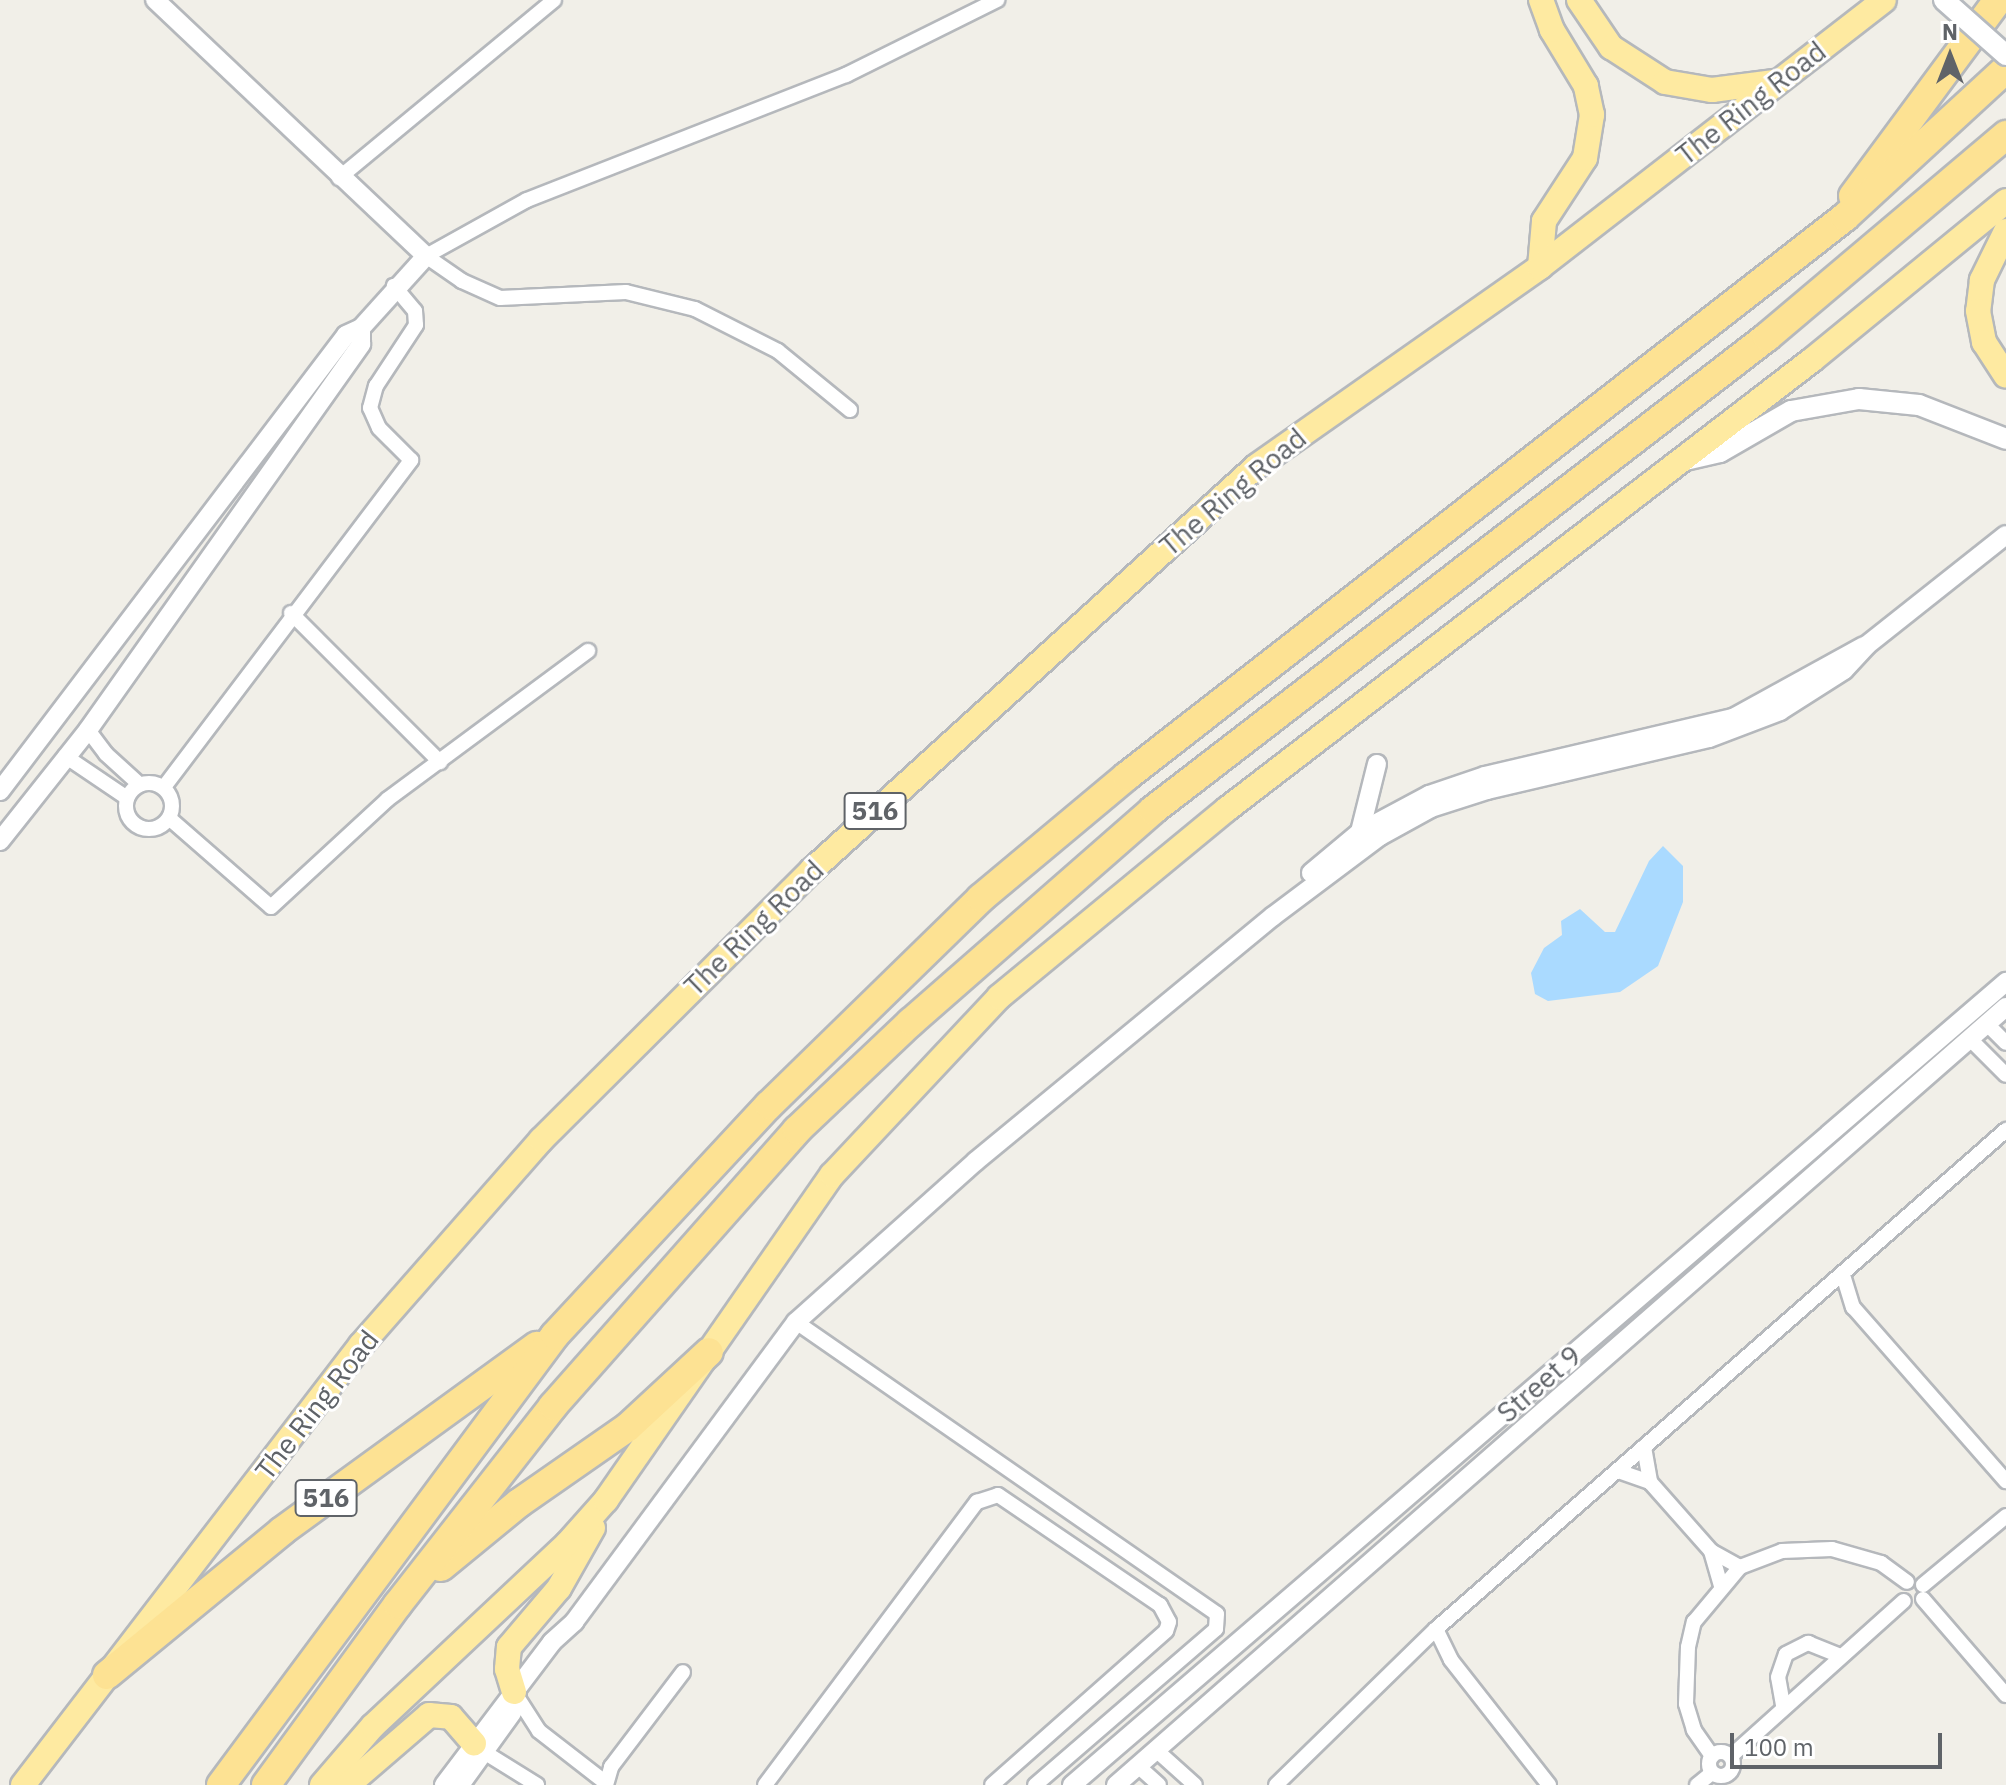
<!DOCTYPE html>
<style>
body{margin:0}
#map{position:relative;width:2006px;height:1785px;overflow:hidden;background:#f1efe8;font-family:"IBM Plex Sans",sans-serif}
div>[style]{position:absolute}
.water>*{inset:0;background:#aadaff}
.roads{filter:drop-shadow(2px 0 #b5b8bc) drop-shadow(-2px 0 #b5b8bc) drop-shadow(0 2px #b5b8bc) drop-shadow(0 -2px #b5b8bc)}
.minor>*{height:14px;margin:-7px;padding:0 7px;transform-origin:7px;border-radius:7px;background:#fff}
.minor>.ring{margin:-7px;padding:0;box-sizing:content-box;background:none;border:14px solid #fff;border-radius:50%}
.tertiary>*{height:18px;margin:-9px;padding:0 9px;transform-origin:9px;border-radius:9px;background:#fff}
.secondary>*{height:20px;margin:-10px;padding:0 10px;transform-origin:10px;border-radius:10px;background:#fff}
.trunk>*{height:24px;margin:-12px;padding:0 12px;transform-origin:12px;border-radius:12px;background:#feeaa1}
.motorway>*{height:28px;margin:-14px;padding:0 14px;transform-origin:14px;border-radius:14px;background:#fde293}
.bridges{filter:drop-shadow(2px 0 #b6babf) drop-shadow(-2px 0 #b6babf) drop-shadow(0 2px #b6babf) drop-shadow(0 -2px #b6babf)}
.secondary-bridge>*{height:20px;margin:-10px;padding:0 10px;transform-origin:10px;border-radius:10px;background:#fff}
span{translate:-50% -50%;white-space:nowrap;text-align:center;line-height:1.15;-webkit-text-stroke:6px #fff;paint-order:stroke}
.shield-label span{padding:2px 6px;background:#fff;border:2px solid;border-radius:6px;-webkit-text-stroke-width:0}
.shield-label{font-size:26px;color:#5f6368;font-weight:700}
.street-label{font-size:28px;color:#5f6368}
.north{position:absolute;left:1910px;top:16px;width:80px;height:80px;-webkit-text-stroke:6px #fff;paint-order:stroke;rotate:0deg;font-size:22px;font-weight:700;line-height:32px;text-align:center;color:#5f6368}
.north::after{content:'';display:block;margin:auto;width:28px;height:36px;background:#5f6368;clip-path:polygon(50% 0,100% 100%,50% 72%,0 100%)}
.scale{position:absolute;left:1730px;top:1733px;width:212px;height:36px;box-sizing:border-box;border:4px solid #5f6368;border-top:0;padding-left:10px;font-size:24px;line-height:28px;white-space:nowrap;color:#5f6368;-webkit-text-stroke:6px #fff;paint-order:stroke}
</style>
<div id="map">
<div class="water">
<i style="clip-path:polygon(1663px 846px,1683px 866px,1683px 902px,1658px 966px,1620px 992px,1548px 1001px,1535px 994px,1531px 973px,1544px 948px,1562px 935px,1561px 921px,1580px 909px,1605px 932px,1615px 932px,1649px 861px)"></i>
</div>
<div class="roads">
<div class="minor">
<i style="left:339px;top:178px;width:279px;rotate:-39.6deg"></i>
<i style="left:850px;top:410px;width:93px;rotate:-140.7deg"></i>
<i style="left:778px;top:351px;width:93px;rotate:-153.2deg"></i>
<i style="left:695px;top:309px;width:71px;rotate:-166.2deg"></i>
<i style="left:626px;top:292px;width:126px;rotate:177.3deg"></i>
<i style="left:500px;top:298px;width:42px;rotate:-155.9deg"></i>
<i style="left:462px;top:281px;width:44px;rotate:-145.2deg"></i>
<i style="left:426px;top:256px;width:115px;rotate:-29deg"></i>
<i style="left:527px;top:200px;width:343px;rotate:-21.4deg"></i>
<i style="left:846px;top:75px;width:169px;rotate:-26.4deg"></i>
<i style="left:291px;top:613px;width:211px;rotate:45deg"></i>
<i style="left:88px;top:730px;width:30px;rotate:53deg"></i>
<i style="left:106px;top:754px;width:45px;rotate:42.3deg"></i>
<i style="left:65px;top:756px;width:75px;rotate:34.1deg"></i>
<i class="ring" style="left:126px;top:783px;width:32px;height:32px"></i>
<i style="left:164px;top:787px;width:410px;rotate:-52.9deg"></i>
<i style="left:411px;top:460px;width:45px;rotate:-135deg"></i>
<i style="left:379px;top:428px;width:22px;rotate:-114deg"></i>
<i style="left:370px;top:408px;width:23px;rotate:-75deg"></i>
<i style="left:376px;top:386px;width:73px;rotate:-56.7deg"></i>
<i style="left:416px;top:325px;width:14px;rotate:-94deg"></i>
<i style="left:415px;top:311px;width:33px;rotate:-130deg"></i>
<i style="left:169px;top:818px;width:135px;rotate:41.1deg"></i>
<i style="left:271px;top:907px;width:159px;rotate:-42.7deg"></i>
<i style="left:388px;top:799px;width:249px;rotate:-36.5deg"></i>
<i style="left:1986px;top:1023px;width:28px;rotate:45deg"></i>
<i style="left:1969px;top:1038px;width:52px;rotate:45deg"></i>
<i style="left:1843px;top:1275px;width:34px;rotate:73deg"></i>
<i style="left:1853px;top:1307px;width:232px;rotate:48.7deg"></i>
<i style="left:796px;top:1322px;width:512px;rotate:34.74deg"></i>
<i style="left:1217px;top:1614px;width:15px;rotate:94deg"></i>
<i style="left:1216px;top:1629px;width:239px;rotate:139.2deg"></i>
<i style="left:1644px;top:1447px;width:36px;rotate:80deg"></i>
<i style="left:1618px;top:1471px;width:34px;rotate:19deg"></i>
<i style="left:1650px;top:1482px;width:92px;rotate:48.5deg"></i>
<i style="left:1711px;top:1551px;width:33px;rotate:29deg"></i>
<i style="left:1711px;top:1551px;width:37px;rotate:74deg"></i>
<i style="left:1923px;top:1585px;width:108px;rotate:-39.7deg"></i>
<i style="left:1923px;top:1599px;width:127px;rotate:49.2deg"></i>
<i style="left:1436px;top:1629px;width:34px;rotate:64deg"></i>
<i style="left:1451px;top:1660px;width:159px;rotate:51.9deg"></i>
<i style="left:514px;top:1692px;width:46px;rotate:57.3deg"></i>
<i style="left:539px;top:1731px;width:85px;rotate:37.8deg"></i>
<i style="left:1783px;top:1705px;width:28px;rotate:-100deg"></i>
<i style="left:1778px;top:1677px;width:24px;rotate:-71deg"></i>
<i style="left:1786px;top:1654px;width:25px;rotate:-27deg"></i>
<i style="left:1808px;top:1643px;width:35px;rotate:22deg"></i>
<i style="left:476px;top:1747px;width:72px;rotate:31.9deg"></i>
<i style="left:1156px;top:1750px;width:52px;rotate:41.9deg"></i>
<i class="ring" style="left:1709px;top:1752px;width:10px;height:10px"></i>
<i style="left:1712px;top:1756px;width:32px;rotate:-125deg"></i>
<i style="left:1694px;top:1730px;width:27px;rotate:-107deg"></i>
<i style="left:1686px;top:1704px;width:57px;rotate:-88deg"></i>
<i style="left:1688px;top:1647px;width:26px;rotate:-77deg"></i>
<i style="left:1694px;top:1622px;width:72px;rotate:-50.1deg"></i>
<i style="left:1740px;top:1567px;width:45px;rotate:-20.9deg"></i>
<i style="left:1782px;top:1551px;width:50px;rotate:-2.3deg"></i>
<i style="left:1832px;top:1549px;width:51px;rotate:15.9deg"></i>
<i style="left:1881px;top:1563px;width:32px;rotate:36deg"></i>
<i style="left:1731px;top:1756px;width:232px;rotate:-41.9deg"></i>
<i style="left:1138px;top:1766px;width:28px;rotate:42deg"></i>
<i style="left:606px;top:1785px;width:19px;rotate:-74deg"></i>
<i style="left:611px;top:1767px;width:119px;rotate:-52.8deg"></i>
<i style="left:765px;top:1785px;width:354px;rotate:-53.2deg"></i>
<i style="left:977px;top:1502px;width:22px;rotate:-18deg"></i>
<i style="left:998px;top:1495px;width:196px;rotate:34.2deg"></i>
<i style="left:1160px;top:1605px;width:19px;rotate:62deg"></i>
<i style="left:1169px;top:1622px;width:9px;rotate:108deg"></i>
<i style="left:1166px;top:1631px;width:232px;rotate:138.5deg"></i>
<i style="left:1276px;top:1785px;width:223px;rotate:-44.3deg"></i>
<i style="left:1436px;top:1629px;width:758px;rotate:-41.2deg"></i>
<i style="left:1697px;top:1785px;width:19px;rotate:-39deg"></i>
</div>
<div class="tertiary">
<i style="left:0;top:791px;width:572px;rotate:-52.81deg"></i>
<i style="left:346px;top:335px;width:17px;rotate:-25deg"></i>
<i style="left:361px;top:328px;width:97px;rotate:-47.9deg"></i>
<i style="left:426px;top:256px;width:373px;rotate:-136.6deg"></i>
<i style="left:1360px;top:832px;width:70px;rotate:-76deg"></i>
<i style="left:0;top:841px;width:142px;rotate:-51.6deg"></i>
<i style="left:88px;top:730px;width:473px;rotate:-54.7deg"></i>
<i style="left:361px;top:344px;width:16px;rotate:-90deg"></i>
<i style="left:1311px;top:873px;width:64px;rotate:-39.9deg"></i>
<i style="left:1360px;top:832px;width:78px;rotate:-28.2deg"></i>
<i style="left:1429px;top:795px;width:59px;rotate:-18.7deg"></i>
<i style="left:1485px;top:776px;width:255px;rotate:-13.2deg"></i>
<i style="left:1733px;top:718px;width:149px;rotate:-28.8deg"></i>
<i style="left:444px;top:1785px;width:179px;rotate:-52.9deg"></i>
<i style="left:552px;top:1642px;width:30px;rotate:-42deg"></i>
<i style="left:574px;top:1622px;width:373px;rotate:-53.5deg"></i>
<i style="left:796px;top:1322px;width:241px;rotate:-41.8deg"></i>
<i style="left:976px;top:1161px;width:384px;rotate:-39.5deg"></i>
<i style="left:1272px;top:917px;width:135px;rotate:-36.9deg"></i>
<i style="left:1380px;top:836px;width:58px;rotate:-28.8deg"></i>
<i style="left:1431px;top:808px;width:59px;rotate:-17.8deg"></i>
<i style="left:1487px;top:790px;width:228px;rotate:-13.2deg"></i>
<i style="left:1709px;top:738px;width:76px;rotate:-20.8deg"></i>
<i style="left:1780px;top:711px;width:76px;rotate:-32.6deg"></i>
<i style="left:1844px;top:670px;width:34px;rotate:-47deg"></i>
<i style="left:1867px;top:645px;width:177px;rotate:-38.4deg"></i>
<i style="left:460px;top:1785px;width:89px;rotate:-54.2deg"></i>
<i style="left:1072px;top:1785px;width:1232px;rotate:-40.69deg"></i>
<i style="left:1116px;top:1785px;width:1182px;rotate:-41.16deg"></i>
</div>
<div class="secondary">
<i style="left:1681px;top:461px;width:40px;rotate:-13deg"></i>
<i style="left:1720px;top:452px;width:82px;rotate:-30deg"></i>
<i style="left:1791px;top:411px;width:69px;rotate:-10deg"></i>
<i style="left:1859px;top:399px;width:60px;rotate:5.7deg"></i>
<i style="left:1919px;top:405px;width:93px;rotate:21.3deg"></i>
</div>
<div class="trunk">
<i style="left:1579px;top:0;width:57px;rotate:55.8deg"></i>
<i style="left:1611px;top:47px;width:64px;rotate:32.9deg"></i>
<i style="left:1665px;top:82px;width:48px;rotate:9.7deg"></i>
<i style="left:1712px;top:90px;width:63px;rotate:-7.4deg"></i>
<i style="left:2006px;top:231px;width:55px;rotate:116.1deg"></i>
<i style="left:1982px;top:280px;width:31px;rotate:97deg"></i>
<i style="left:1978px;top:311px;width:32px;rotate:79deg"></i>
<i style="left:1984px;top:342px;width:40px;rotate:57.1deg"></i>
<i style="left:1540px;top:267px;width:46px;rotate:-85deg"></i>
<i style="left:1544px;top:221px;width:75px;rotate:-56.9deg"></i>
<i style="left:1585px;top:158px;width:44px;rotate:-80.8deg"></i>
<i style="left:1592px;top:115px;width:30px;rotate:-102deg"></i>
<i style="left:1586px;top:86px;width:66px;rotate:-121.3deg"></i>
<i style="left:1552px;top:30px;width:32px;rotate:-110deg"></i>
<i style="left:514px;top:1692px;width:24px;rotate:-107deg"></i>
<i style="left:507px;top:1669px;width:22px;rotate:-85deg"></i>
<i style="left:509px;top:1647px;width:77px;rotate:-49.7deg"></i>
<i style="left:559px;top:1588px;width:69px;rotate:-60.5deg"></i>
<i style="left:23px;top:1785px;width:555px;rotate:-52.47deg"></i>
<i style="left:361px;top:1345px;width:273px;rotate:-48.7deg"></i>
<i style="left:541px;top:1140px;width:383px;rotate:-44.9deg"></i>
<i style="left:812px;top:870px;width:601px;rotate:-42.24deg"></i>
<i style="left:1257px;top:466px;width:346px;rotate:-35.1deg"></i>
<i style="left:1540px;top:267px;width:435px;rotate:-37.8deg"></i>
<i style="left:322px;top:1785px;width:78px;rotate:-49.2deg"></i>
<i style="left:373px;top:1726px;width:266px;rotate:-43.2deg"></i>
<i style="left:567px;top:1544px;width:59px;rotate:-48.4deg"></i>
<i style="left:606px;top:1500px;width:396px;rotate:-55.2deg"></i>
<i style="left:832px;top:1175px;width:244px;rotate:-46.8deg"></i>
<i style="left:999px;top:997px;width:296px;rotate:-39.5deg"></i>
<i style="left:1227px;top:809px;width:737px;rotate:-37.51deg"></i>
<i style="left:1812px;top:360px;width:251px;rotate:-39.3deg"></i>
<i style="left:348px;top:1785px;width:107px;rotate:-40.8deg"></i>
<i style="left:429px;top:1715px;width:22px;rotate:5deg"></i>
<i style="left:451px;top:1717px;width:35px;rotate:49deg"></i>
</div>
<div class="motorway">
<i style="left:1853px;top:196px;width:244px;rotate:-53.5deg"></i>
<i style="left:441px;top:1567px;width:101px;rotate:-39.4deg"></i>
<i style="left:519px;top:1503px;width:133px;rotate:-34.9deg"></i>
<i style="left:628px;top:1427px;width:110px;rotate:-42.8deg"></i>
<i style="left:107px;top:1675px;width:227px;rotate:-39.4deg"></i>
<i style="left:282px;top:1531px;width:315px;rotate:-36deg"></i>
<i style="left:221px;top:1785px;width:560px;rotate:-53.42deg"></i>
<i style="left:555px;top:1335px;width:314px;rotate:-47.1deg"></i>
<i style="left:769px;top:1105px;width:296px;rotate:-44.3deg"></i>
<i style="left:981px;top:898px;width:190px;rotate:-39.9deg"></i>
<i style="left:1127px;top:776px;width:910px;rotate:-37.9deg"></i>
<i style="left:1845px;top:217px;width:219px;rotate:-42.6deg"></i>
<i style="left:266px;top:1785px;width:224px;rotate:-53.9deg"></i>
<i style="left:398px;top:1604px;width:251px;rotate:-51.9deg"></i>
<i style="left:553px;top:1406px;width:368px;rotate:-48.5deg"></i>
<i style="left:797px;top:1130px;width:157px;rotate:-43.5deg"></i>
<i style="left:911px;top:1022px;width:322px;rotate:-41.2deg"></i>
<i style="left:1153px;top:810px;width:775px;rotate:-37.61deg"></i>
<i style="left:1767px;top:337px;width:313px;rotate:-40.2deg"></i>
</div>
</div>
<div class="bridges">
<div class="secondary-bridge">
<i style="left:1944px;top:0;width:83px;rotate:41.6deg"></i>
</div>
</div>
<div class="shield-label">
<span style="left:875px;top:811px">516</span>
<span style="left:326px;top:1498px">516</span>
</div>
<div class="street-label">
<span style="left:1751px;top:103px;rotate:-38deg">The Ring Road</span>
<span style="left:1233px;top:492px;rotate:-40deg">The Ring Road</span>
<span style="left:754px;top:928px;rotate:-44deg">The Ring Road</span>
<span style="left:1539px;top:1384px;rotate:-41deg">Street 9</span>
<span style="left:317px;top:1405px;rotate:-52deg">The Ring Road</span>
</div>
<div class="north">N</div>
<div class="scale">100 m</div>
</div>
